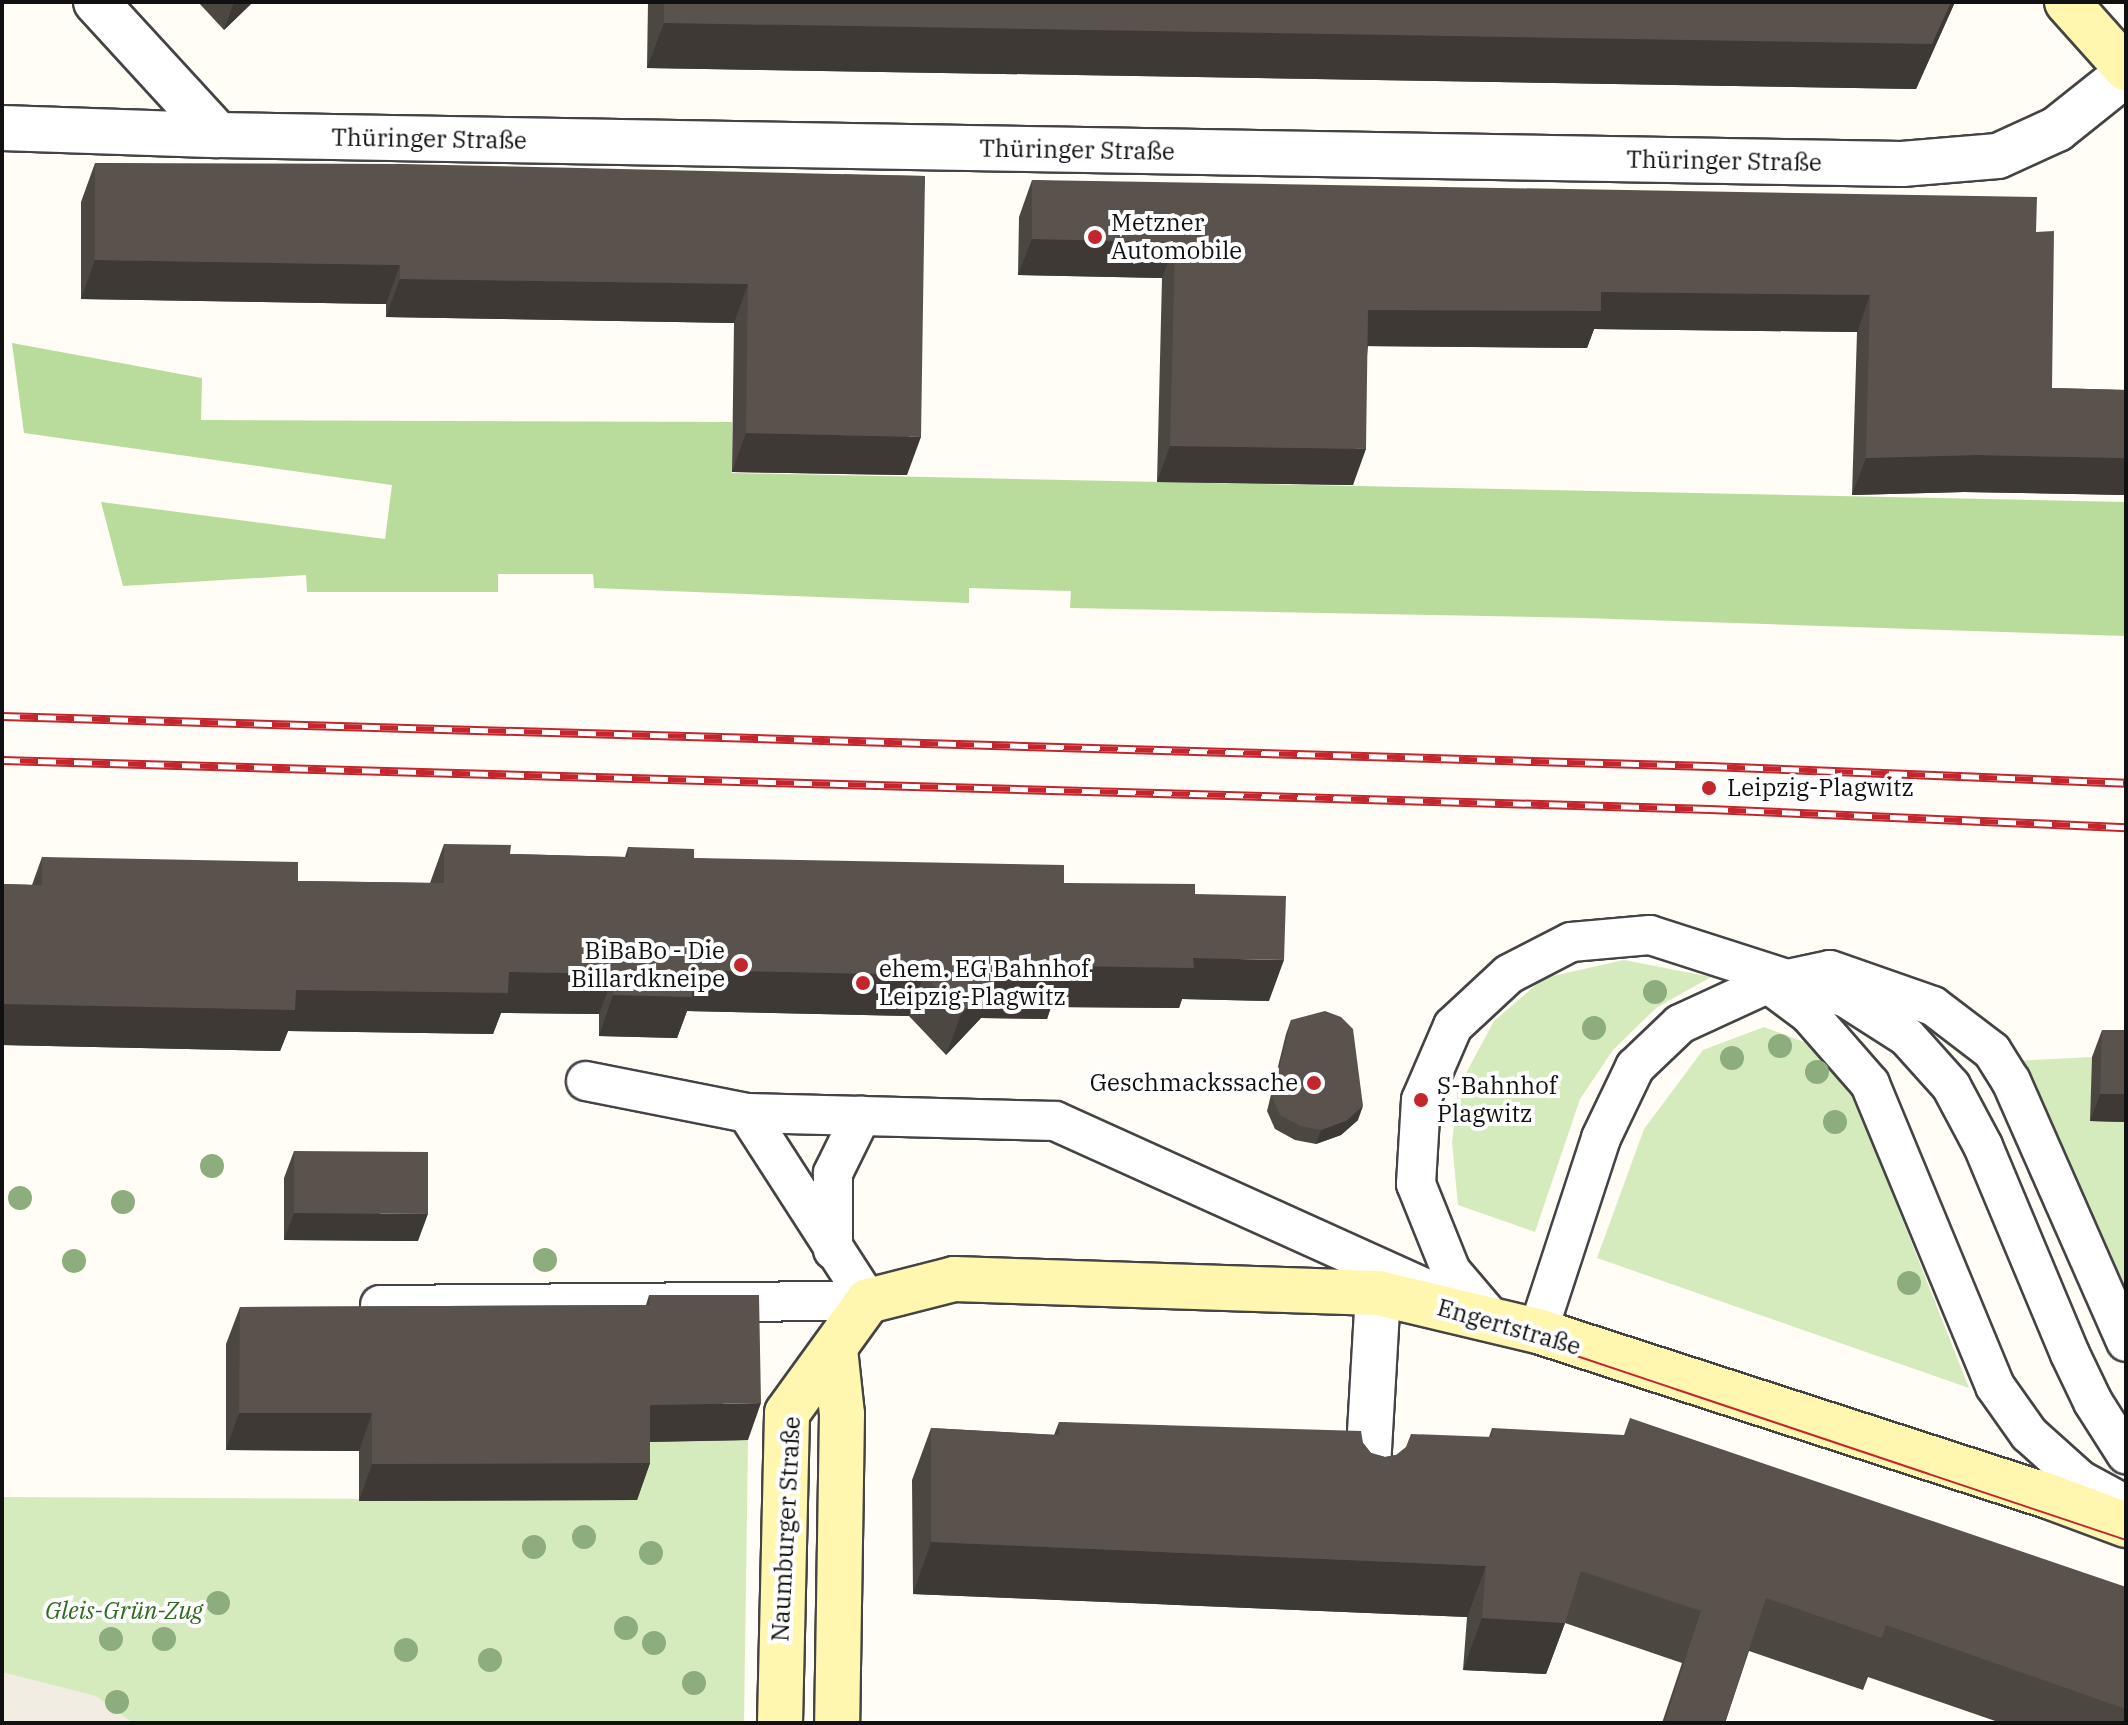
<!DOCTYPE html>
<meta charset="utf-8">
<style>
body{margin:0}
#map{position:relative;width:2128px;height:1725px;overflow:hidden;background:#fffdf5;font-family:"IBM Plex Serif",serif}
div>[style]{position:absolute}
.green>*{inset:0;background:#d5ebbd}
.forest>*{inset:0;background:#b9dc9c}
.plaza>*{inset:0;background:#f1ede2}
.roads{filter:drop-shadow(2px 0 #444) drop-shadow(-2px 0 #444) drop-shadow(0 2px #444) drop-shadow(0 -2px #444)}
.lane>*{height:38px;margin:-19px;padding:0 19px;transform-origin:19px;border-radius:19px;background:#fff}
.street>*{height:44px;margin:-22px;padding:0 22px;transform-origin:22px;border-radius:22px;background:#fff}
.secondary>*{height:44px;margin:-22px;padding:0 22px;transform-origin:22px;border-radius:22px;background:#fff6b0}
.tram>*{height:2px;margin:-1px;padding:0 1px;transform-origin:1px;border-radius:1px;background:#c4262e}
.rail>*{height:9px;margin-top:-4.5px;transform-origin:0;background:repeating-linear-gradient(90deg,#fff 0 18px,#c4262e 0 36px);box-sizing:border-box;border-block:2px solid #c4262e}
.trees>*{width:24px;height:24px;margin:-12px;border-radius:50%;background:#8dad7f}
.wall>*{inset:0;background:#4d4742}
.shaded-wall>*{inset:0;background:#3f3936}
.building>*{inset:0;background:#5a524d}
.dots>*{width:22px;height:22px;translate:-50% -50%;box-sizing:border-box;border:4px solid #fff;border-radius:50%}
span{translate:-50% -50%;white-space:nowrap;text-align:center;line-height:1.15;-webkit-text-stroke:8px #fff;paint-order:stroke}
.street-label{font-size:24px;color:#111}
.poi-label{font-size:24px;color:#111}
.left{translate:0 -50%;text-align:left}
.right{translate:-100% -50%;text-align:right}
.park-label{font-size:24px;color:#2f6b1f;font-style:italic}
.frame{position:absolute;inset:0;border:4px solid #111;pointer-events:none}
</style>
<div id="map">
<div class="green">
<i style="clip-path:polygon(1624px 960px,1711px 977px,1656px 1008px,1613px 1050px,1580px 1099px,1535px 1232px,1458px 1205px,1452px 1143px,1458px 1088px,1494px 1021px,1544px 978px)"></i>
<i style="clip-path:polygon(1764px 1027px,1812px 1045px,1856px 1102px,1969px 1388px,1597px 1258px,1644px 1129px,1703px 1050px)"></i>
<i style="clip-path:polygon(2092px 1057px,2126px 1122px,2126px 1307px,2015px 1061px)"></i>
<i style="clip-path:polygon(748px 1440px,744px 1723px,2px 1723px,2px 1497px,636px 1500px,636px 1442px)"></i>
</div>
<div class="forest">
<i style="clip-path:polygon(12px 343px,202px 378px,201px 420px,732px 422px,732px 473px,2126px 502px,2126px 636px,1584px 618px,1070px 608px,1071px 591px,969px 588px,969px 603px,594px 588px,593px 574px,498px 574px,498px 592px,307px 592px,306px 575px,123px 586px,101px 502px,385px 539px,392px 485px,24px 433px)"></i>
</div>
<div class="plaza">
<i style="clip-path:polygon(2px 1672px,96px 1696px,133px 1723px,2px 1723px)"></i>
</div>
<div class="roads">
<div class="lane">
<i style="left:1766px;top:982px;width:54px;rotate:36.7deg"></i>
<i style="left:1809px;top:1014px;width:93px;rotate:48.9deg"></i>
<i style="left:1870px;top:1084px;width:327px;rotate:67.5deg"></i>
<i style="left:1995px;top:1386px;width:59px;rotate:54.7deg"></i>
<i style="left:2029px;top:1434px;width:69px;rotate:42deg"></i>
<i style="left:2080px;top:1480px;width:52px;rotate:28.5deg"></i>
<i style="left:586px;top:1081px;width:164px;rotate:11.2deg"></i>
<i style="left:747px;top:1113px;width:224px;rotate:57.2deg"></i>
<i style="left:747px;top:1113px;width:308px;rotate:1.5deg"></i>
<i style="left:1055px;top:1121px;width:425px;rotate:24.3deg"></i>
<i style="left:833px;top:1250px;width:77px;rotate:-90deg"></i>
<i style="left:833px;top:1173px;width:64px;rotate:-63.8deg"></i>
<i style="left:380px;top:1305px;width:488px;rotate:-0.5deg"></i>
<i style="left:1491px;top:1318px;width:62px;rotate:-130.4deg"></i>
<i style="left:1451px;top:1271px;width:94px;rotate:-111.9deg"></i>
<i style="left:1416px;top:1184px;width:84px;rotate:-86.6deg"></i>
<i style="left:1421px;top:1100px;width:81px;rotate:-66.6deg"></i>
<i style="left:1453px;top:1026px;width:76px;rotate:-42.9deg"></i>
<i style="left:1509px;top:974px;width:70px;rotate:-27.3deg"></i>
<i style="left:1571px;top:942px;width:79px;rotate:-5.1deg"></i>
<i style="left:1650px;top:935px;width:206px;rotate:17.8deg"></i>
<i style="left:1846px;top:998px;width:72px;rotate:32.6deg"></i>
<i style="left:1907px;top:1037px;width:66px;rotate:48.1deg"></i>
<i style="left:1951px;top:1086px;width:68px;rotate:61.9deg"></i>
<i style="left:1983px;top:1146px;width:225px;rotate:67.3deg"></i>
<i style="left:2070px;top:1354px;width:53px;rotate:64.4deg"></i>
<i style="left:2093px;top:1402px;width:62px;rotate:57.6deg"></i>
<i style="left:1538px;top:1331px;width:203px;rotate:-71.9deg"></i>
<i style="left:1601px;top:1138px;width:79px;rotate:-64.4deg"></i>
<i style="left:1635px;top:1067px;width:62px;rotate:-43.7deg"></i>
<i style="left:1680px;top:1024px;width:98px;rotate:-24.7deg"></i>
<i style="left:1769px;top:983px;width:62px;rotate:-12deg"></i>
<i style="left:1830px;top:970px;width:109px;rotate:19.3deg"></i>
<i style="left:1933px;top:1006px;width:74px;rotate:37.3deg"></i>
<i style="left:1992px;top:1051px;width:36px;rotate:58deg"></i>
<i style="left:2011px;top:1081px;width:285px;rotate:66.2deg"></i>
</div>
<div class="street">
<i style="left:96px;top:2px;width:180px;rotate:47.5deg"></i>
<i style="left:2px;top:128px;width:216px;rotate:1.9deg"></i>
<i style="left:218px;top:135px;width:1684px;rotate:0.99deg"></i>
<i style="left:1902px;top:164px;width:96px;rotate:-4.8deg"></i>
<i style="left:1998px;top:156px;width:65px;rotate:-24.6deg"></i>
<i style="left:2057px;top:129px;width:88px;rotate:-38.6deg"></i>
<i style="left:1367px;top:1484px;width:191px;rotate:-86.7deg"></i>
</div>
<div class="secondary">
<i style="left:2067px;top:2px;width:89px;rotate:48.2deg"></i>
<i style="left:835px;top:1349px;width:65px;rotate:83.9deg"></i>
<i style="left:842px;top:1414px;width:309px;rotate:90.9deg"></i>
<i style="left:780px;top:1723px;width:310px;rotate:-88.7deg"></i>
<i style="left:787px;top:1413px;width:138px;rotate:-54.1deg"></i>
<i style="left:868px;top:1301px;width:89px;rotate:-14.3deg"></i>
<i style="left:954px;top:1279px;width:424px;rotate:1.9deg"></i>
<i style="left:1378px;top:1293px;width:164px;rotate:13.4deg"></i>
<i style="left:1538px;top:1331px;width:539px;rotate:17.93deg"></i>
<i style="left:2051px;top:1497px;width:80px;rotate:20.5deg"></i>
</div>
</div>
<div class="tram">
<i style="left:1491px;top:1318px;width:26px;rotate:39deg"></i>
<i style="left:1511px;top:1334px;width:649px;rotate:18.52deg"></i>
</div>
<div class="rail">
<i style="left:2px;top:716px;width:1708px;rotate:1.68deg"></i>
<i style="left:1709px;top:766px;width:417px;rotate:2.3deg"></i>
<i style="left:2px;top:760px;width:1709px;rotate:1.64deg"></i>
<i style="left:1710px;top:809px;width:416px;rotate:2.5deg"></i>
</div>
<div class="trees">
<i style="left:1655px;top:992px"></i>
<i style="left:1594px;top:1028px"></i>
<i style="left:1780px;top:1046px"></i>
<i style="left:1732px;top:1058px"></i>
<i style="left:1817px;top:1072px"></i>
<i style="left:1835px;top:1122px"></i>
<i style="left:212px;top:1166px"></i>
<i style="left:20px;top:1198px"></i>
<i style="left:123px;top:1202px"></i>
<i style="left:545px;top:1260px"></i>
<i style="left:74px;top:1261px"></i>
<i style="left:1909px;top:1283px"></i>
<i style="left:584px;top:1537px"></i>
<i style="left:534px;top:1547px"></i>
<i style="left:651px;top:1553px"></i>
<i style="left:218px;top:1603px"></i>
<i style="left:626px;top:1628px"></i>
<i style="left:111px;top:1639px"></i>
<i style="left:164px;top:1639px"></i>
<i style="left:654px;top:1643px"></i>
<i style="left:406px;top:1650px"></i>
<i style="left:490px;top:1660px"></i>
<i style="left:694px;top:1683px"></i>
<i style="left:117px;top:1702px"></i>
</div>
<div class="wall">
<i style="clip-path:polygon(198px 2px,253px 2px,224px 30px)"></i>
<i style="clip-path:polygon(648px 2px,1955px 2px,1916px 89px,647px 68px)"></i>
<i style="clip-path:polygon(95px 163px,925px 176px,907px 475px,732px 472px,734px 323px,386px 317px,386px 304px,81px 299px,81px 202px)"></i>
<i style="clip-path:polygon(1032px 180px,2036px 232px,2052px 388px,2126px 390px,2126px 495px,1964px 492px,1852px 495px,1857px 332px,1594px 329px,1587px 348px,1368px 346px,1353px 485px,1157px 482px,1162px 278px,1018px 275px,1019px 217px)"></i>
<i style="clip-path:polygon(444px 844px,510px 854px,625px 857px,628px 847px,694px 858px,1064px 883px,1195px 894px,1269px 1001px,1182px 999px,1179px 1008px,1051px 1007px,1047px 1019px,981px 1018px,946px 1055px,909px 1016px,687px 1011px,677px 1038px,599px 1036px,599px 1014px,501px 1013px,493px 1034px,288px 1031px,280px 1051px,2px 1045px,2px 884px,32px 885px,42px 857px,298px 881px,430px 883px)"></i>
<i style="clip-path:polygon(1291px 1020px,1358px 1120px,1341px 1135px,1316px 1144px,1295px 1140px,1275px 1129px,1267px 1111px,1286px 1034px)"></i>
<i style="clip-path:polygon(2102px 1030px,2126px 1030px,2126px 1122px,2090px 1121px,2092px 1057px)"></i>
<i style="clip-path:polygon(294px 1151px,418px 1241px,284px 1240px,284px 1178px)"></i>
<i style="clip-path:polygon(649px 1295px,748px 1440px,650px 1442px,650px 1463px,637px 1500px,359px 1501px,359px 1451px,226px 1450px,226px 1344px,240px 1307px,646px 1305px)"></i>
<i style="clip-path:polygon(1059px 1422px,1363px 1443px,1371px 1453px,1385px 1457px,1489px 1437px,1492px 1428px,2126px 1587px,2126px 1723px,2001px 1723px,1868px 1677px,1863px 1690px,1749px 1651px,1725px 1723px,1662px 1723px,1682px 1663px,1565px 1623px,1546px 1674px,1463px 1670px,1467px 1617px,913px 1594px,912px 1480px,931px 1428px,1054px 1435px)"></i>
</div>
<div class="shaded-wall">
<i style="clip-path:polygon(234px 2px,253px 2px,224px 30px)"></i>
<i style="clip-path:polygon(1955px 2px,1916px 89px,647px 68px,664px 23px)"></i>
<i style="clip-path:polygon(1032px 239px,1175px 242px,1162px 278px,1018px 275px)"></i>
<i style="clip-path:polygon(95px 260px,400px 265px,386px 304px,81px 299px)"></i>
<i style="clip-path:polygon(400px 279px,748px 284px,734px 323px,386px 317px)"></i>
<i style="clip-path:polygon(1601px 292px,1870px 295px,1857px 332px,1594px 329px,1587px 348px,1355px 346px,1368px 310px)"></i>
<i style="clip-path:polygon(746px 433px,921px 437px,907px 475px,732px 472px)"></i>
<i style="clip-path:polygon(1170px 446px,1366px 449px,1353px 485px,1157px 482px)"></i>
<i style="clip-path:polygon(1977px 455px,2126px 458px,2126px 495px,1964px 492px,1852px 495px,1866px 458px)"></i>
<i style="clip-path:polygon(1193px 958px,1284px 960px,1269px 1001px,1182px 999px,1179px 1008px,1051px 1007px,1047px 1019px,981px 1018px,946px 1055px,961px 1014px,996px 977px,1062px 966px)"></i>
<i style="clip-path:polygon(692px 970px,924px 975px,909px 1016px,687px 1011px,677px 1038px,599px 1036px,613px 995px)"></i>
<i style="clip-path:polygon(509px 972px,614px 974px,599px 1014px,501px 1013px,493px 1034px,288px 1031px,280px 1051px,2px 1045px,2px 1004px,296px 990px)"></i>
<i style="clip-path:polygon(2100px 1094px,2126px 1094px,2126px 1122px,2090px 1121px)"></i>
<i style="clip-path:polygon(1363px 1106px,1358px 1120px,1341px 1135px,1316px 1144px,1321px 1130px)"></i>
<i style="clip-path:polygon(294px 1213px,428px 1214px,418px 1241px,284px 1240px)"></i>
<i style="clip-path:polygon(761px 1403px,748px 1440px,636px 1442px,650px 1405px)"></i>
<i style="clip-path:polygon(239px 1413px,372px 1413px,359px 1451px,226px 1450px)"></i>
<i style="clip-path:polygon(650px 1463px,637px 1500px,359px 1501px,372px 1464px)"></i>
<i style="clip-path:polygon(931px 1542px,1486px 1566px,1467px 1617px,913px 1594px)"></i>
<i style="clip-path:polygon(1482px 1618px,1565px 1623px,1546px 1674px,1463px 1670px)"></i>
</div>
<div class="building">
<i style="clip-path:polygon(664px 2px,1951px 2px,1932px 44px,664px 23px)"></i>
<i style="clip-path:polygon(95px 163px,402px 164px,925px 176px,921px 437px,746px 433px,748px 284px,400px 279px,400px 265px,95px 260px)"></i>
<i style="clip-path:polygon(1032px 180px,2037px 197px,2036px 232px,2054px 231px,2052px 388px,2126px 390px,2126px 458px,1977px 455px,1866px 458px,1870px 295px,1601px 292px,1601px 311px,1368px 310px,1366px 449px,1170px 446px,1175px 242px,1032px 239px)"></i>
<i style="clip-path:polygon(444px 844px,511px 845px,510px 854px,628px 857px,628px 847px,694px 849px,694px 858px,1064px 865px,1064px 883px,1195px 884px,1195px 894px,1286px 896px,1284px 960px,1193px 958px,1194px 968px,1062px 966px,1062px 978px,996px 977px,961px 1014px,924px 975px,692px 970px,692px 997px,613px 995px,614px 974px,509px 972px,508px 993px,296px 990px,295px 1010px,2px 1004px,2px 884px,42px 885px,42px 857px,298px 862px,298px 881px,444px 883px)"></i>
<i style="clip-path:polygon(1325px 1011px,1341px 1017px,1353px 1029px,1363px 1106px,1346px 1121px,1321px 1130px,1300px 1126px,1280px 1115px,1272px 1097px,1291px 1020px)"></i>
<i style="clip-path:polygon(2102px 1030px,2126px 1030px,2126px 1094px,2100px 1094px)"></i>
<i style="clip-path:polygon(294px 1151px,428px 1152px,428px 1214px,294px 1213px)"></i>
<i style="clip-path:polygon(649px 1295px,759px 1295px,761px 1403px,650px 1405px,650px 1463px,372px 1464px,372px 1413px,239px 1413px,240px 1307px,650px 1305px)"></i>
<i style="clip-path:polygon(1630px 1418px,2126px 1587px,2126px 1709px,1886px 1625px,1882px 1638px,1766px 1598px,1725px 1723px,1664px 1723px,1701px 1611px,1581px 1571px,1565px 1623px,1482px 1618px,1486px 1566px,931px 1542px,931px 1428px,1059px 1435px,1059px 1422px,1361px 1431px,1363px 1443px,1371px 1453px,1385px 1457px,1396px 1455px,1406px 1447px,1411px 1434px,1492px 1437px,1492px 1428px,1624px 1435px)"></i>
</div>
<div class="dots">
<i style="left:1095px;top:237px;background:#c4262e"></i>
<i style="left:1709px;top:788px;background:#c4262e"></i>
<i style="left:741px;top:965px;background:#c4262e"></i>
<i style="left:863px;top:983px;background:#c4262e"></i>
<i style="left:1314px;top:1083px;background:#c4262e"></i>
<i style="left:1421px;top:1100px;background:#c4262e"></i>
</div>
<div class="street-label">
<span style="left:429px;top:139px;rotate:1deg">Thüringer Straße</span>
<span style="left:1077px;top:150px;rotate:1deg">Thüringer Straße</span>
<span style="left:1724px;top:161px;rotate:1deg">Thüringer Straße</span>
<span style="left:1509px;top:1327px;rotate:16deg">Engertstraße</span>
<span style="left:786px;top:1529px;rotate:-87deg">Naumburger Straße</span>
</div>
<div class="poi-label">
<span class="left" style="left:1111px;top:237px">Metzner<br>Automobile</span>
<span class="left" style="left:1727px;top:788px">Leipzig-Plagwitz</span>
<span class="right" style="left:725px;top:965px">BiBaBo - Die<br>Billardkneipe</span>
<span class="left" style="left:879px;top:983px">ehem. EG Bahnhof<br>Leipzig-Plagwitz</span>
<span class="right" style="left:1298px;top:1083px">Geschmackssache</span>
<span class="left" style="left:1437px;top:1100px">S-Bahnhof<br>Plagwitz</span>
</div>
<div class="park-label">
<span style="left:124px;top:1611px">Gleis-Grün-Zug</span>
</div>
<div class="frame"></div>
</div>
